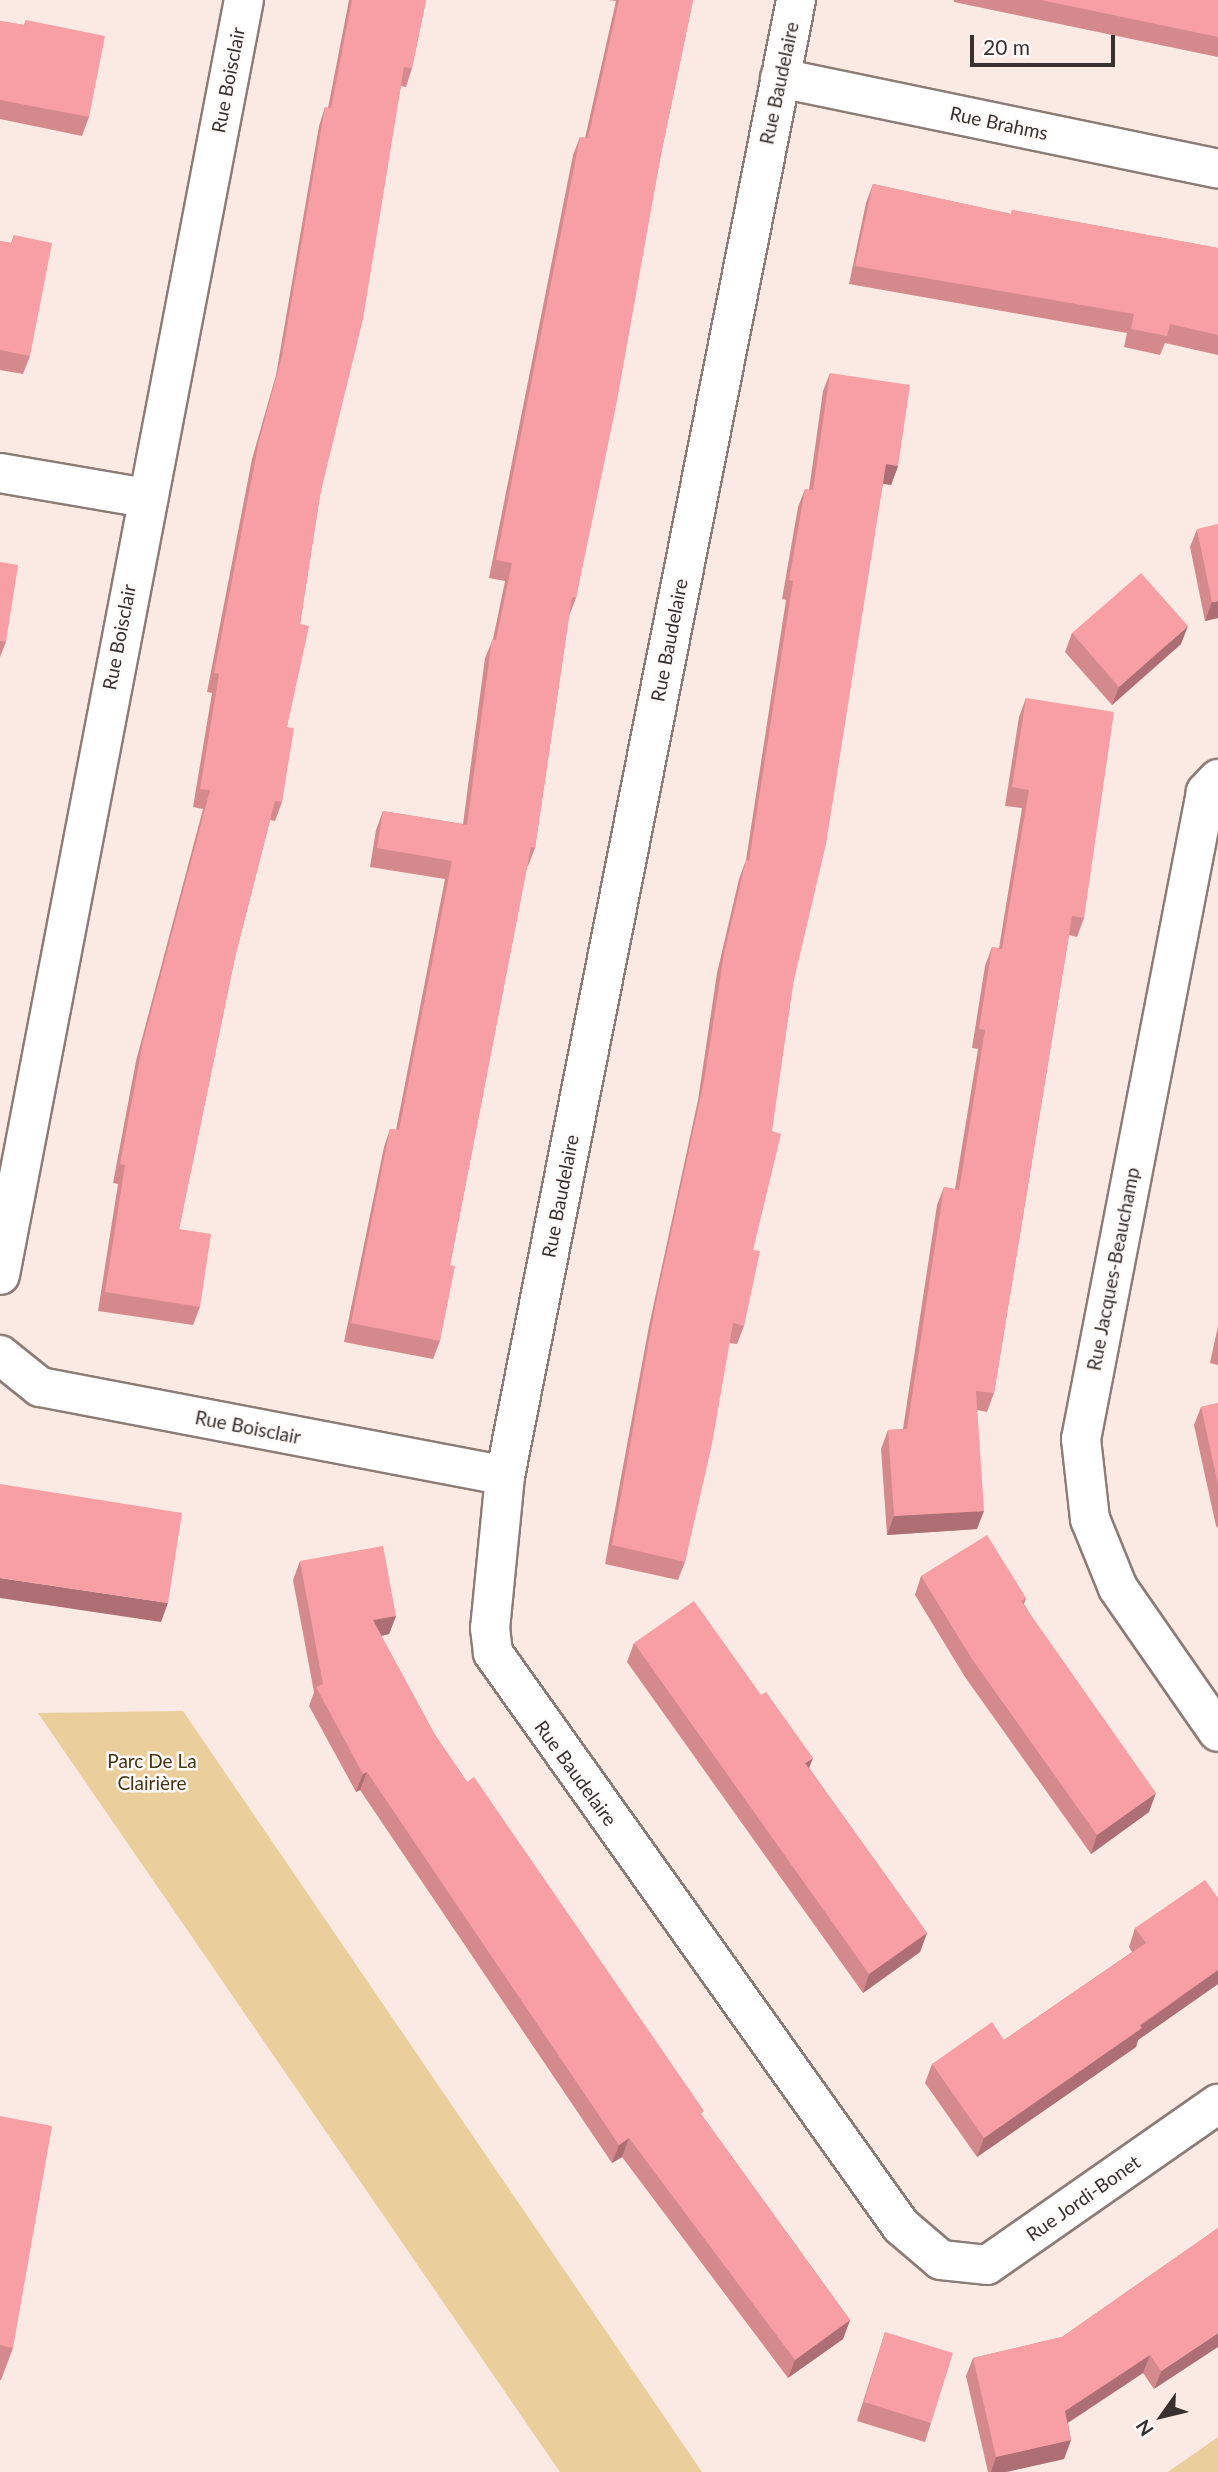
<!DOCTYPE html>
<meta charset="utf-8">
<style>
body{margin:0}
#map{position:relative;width:1218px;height:2472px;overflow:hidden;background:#fbe9e4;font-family:Lato,sans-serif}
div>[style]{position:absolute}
.green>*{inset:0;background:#eace9b}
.roads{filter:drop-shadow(2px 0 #8c7c77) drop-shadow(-2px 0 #8c7c77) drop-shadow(0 2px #8c7c77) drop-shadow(0 -2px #8c7c77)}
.minor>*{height:38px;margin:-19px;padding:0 19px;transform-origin:19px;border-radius:19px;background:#fff}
.wall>*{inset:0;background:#d4898d}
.shaded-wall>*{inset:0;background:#ad6f73}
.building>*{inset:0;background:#f79fa4}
span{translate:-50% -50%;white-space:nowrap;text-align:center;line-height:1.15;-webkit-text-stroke:5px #fdfaf9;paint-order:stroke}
.street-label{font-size:19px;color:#38312f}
.park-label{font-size:19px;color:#463514}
.north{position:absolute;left:1127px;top:2381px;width:70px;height:70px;-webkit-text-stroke:5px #fdfaf9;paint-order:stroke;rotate:236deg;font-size:19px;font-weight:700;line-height:28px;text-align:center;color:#38312f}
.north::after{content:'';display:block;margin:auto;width:24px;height:32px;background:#38312f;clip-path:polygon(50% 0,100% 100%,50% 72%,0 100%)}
.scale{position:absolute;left:970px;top:35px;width:145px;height:32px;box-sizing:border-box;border:4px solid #38312f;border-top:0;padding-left:9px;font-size:21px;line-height:24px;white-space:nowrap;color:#38312f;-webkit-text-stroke:5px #fdfaf9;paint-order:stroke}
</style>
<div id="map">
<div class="green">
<i style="clip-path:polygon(183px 1711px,702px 2472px,560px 2472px,38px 1713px)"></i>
<i style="clip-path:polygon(1218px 2437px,1218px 2472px,1168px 2472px)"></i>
</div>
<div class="roads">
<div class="minor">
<i style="left:796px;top:0;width:1504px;rotate:101.15deg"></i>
<i style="left:505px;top:1476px;width:153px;rotate:95.6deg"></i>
<i style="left:490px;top:1628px;width:25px;rotate:83deg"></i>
<i style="left:493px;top:1653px;width:703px;rotate:54.55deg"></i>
<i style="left:901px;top:2226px;width:52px;rotate:40.4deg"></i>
<i style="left:941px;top:2260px;width:46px;rotate:6.2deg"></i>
<i style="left:987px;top:2265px;width:282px;rotate:-34.9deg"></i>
<i style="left:780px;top:78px;width:447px;rotate:11.7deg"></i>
<i style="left:0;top:473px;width:148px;rotate:9.7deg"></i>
<i style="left:1218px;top:779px;width:18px;rotate:133deg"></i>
<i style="left:1206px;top:792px;width:659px;rotate:100.93deg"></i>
<i style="left:1081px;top:1439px;width:81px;rotate:83.6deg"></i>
<i style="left:1090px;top:1519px;width:74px;rotate:67.9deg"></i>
<i style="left:1118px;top:1588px;width:175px;rotate:55.2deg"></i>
<i style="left:0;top:1275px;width:1298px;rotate:-79.17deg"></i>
<i style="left:0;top:1355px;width:51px;rotate:38.7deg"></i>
<i style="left:40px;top:1387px;width:473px;rotate:10.8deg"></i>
</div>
</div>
<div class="wall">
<i style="clip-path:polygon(349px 0,426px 0,412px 68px,406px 87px,401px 86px,320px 495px,300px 624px,287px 727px,282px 802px,275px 821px,270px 820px,235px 957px,179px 1229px,200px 1307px,193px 1325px,98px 1311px,118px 1184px,113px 1183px,136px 1061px,203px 809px,193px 807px,212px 693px,207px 692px,252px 459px,276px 375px,319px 126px,325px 107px,328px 108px)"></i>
<i style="clip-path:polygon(608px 0,693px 0,661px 154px,576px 598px,569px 616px,535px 848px,528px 866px,527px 866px,450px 1265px,440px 1341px,433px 1359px,344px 1342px,384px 1147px,390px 1129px,396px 1130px,445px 879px,370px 867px,376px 830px,383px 811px,463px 824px,485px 658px,493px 639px,505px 581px,489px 578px,573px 155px,580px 137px,585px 138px,616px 1px)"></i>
<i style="clip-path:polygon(954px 0,1218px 0,1218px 57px,954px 2px)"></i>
<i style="clip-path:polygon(26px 20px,89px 117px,82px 136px,0 119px,0 21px,24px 25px)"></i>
<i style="clip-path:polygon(873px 184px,1011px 214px,1012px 210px,1218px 248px,1218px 355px,1165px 343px,1160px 355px,1124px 347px,1127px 333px,849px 284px,866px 203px)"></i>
<i style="clip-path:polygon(14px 235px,30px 356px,23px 374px,0 370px,0 241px,11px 243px)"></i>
<i style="clip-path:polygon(830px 373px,898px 466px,891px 485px,883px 483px,793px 984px,753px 1250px,744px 1326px,737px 1344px,729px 1343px,685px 1562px,678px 1580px,605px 1564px,649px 1326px,698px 1100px,717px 973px,739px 879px,746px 860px,786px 600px,782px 599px,798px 507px,805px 489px,809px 490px,823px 391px)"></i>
<i style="clip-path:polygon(1197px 529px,1218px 618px,1205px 621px,1190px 547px)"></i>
<i style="clip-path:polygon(0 562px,6px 642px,0 657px)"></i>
<i style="clip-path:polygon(1072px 633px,1181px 644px,1112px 705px,1065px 652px)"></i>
<i style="clip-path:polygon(1026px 698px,1084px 918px,1077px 937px,1069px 935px,994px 1393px,987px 1412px,977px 1410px,977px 1529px,887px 1535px,881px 1449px,888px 1430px,903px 1429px,937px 1205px,944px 1187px,955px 1189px,978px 1049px,972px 1048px,985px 966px,992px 947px,999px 948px,1022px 808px,1005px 806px,1019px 717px)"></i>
<i style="clip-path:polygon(1218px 1326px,1218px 1365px,1210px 1363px)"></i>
<i style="clip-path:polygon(1218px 1403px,1218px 1528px,1216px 1526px,1194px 1425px,1201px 1407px)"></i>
<i style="clip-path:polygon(300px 1561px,396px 1616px,389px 1634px,381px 1636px,435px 1735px,467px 1782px,703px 2117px,850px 2320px,843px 2339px,788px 2378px,622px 2157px,612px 2163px,360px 1790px,356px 1792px,309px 1706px,314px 1692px,293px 1580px)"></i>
<i style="clip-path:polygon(921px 1576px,1026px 1598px,1024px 1604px,1149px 1812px,1091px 1854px,965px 1677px,915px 1595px)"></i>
<i style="clip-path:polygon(634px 1643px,809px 1768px,927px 1933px,920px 1952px,863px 1993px,627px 1662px)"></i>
<i style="clip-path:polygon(1218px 1898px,1218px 1984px,1138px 2040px,1136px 2047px,977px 2157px,925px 2083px,932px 2064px,1004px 2040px,1132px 1952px,1129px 1947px,1135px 1928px)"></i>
<i style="clip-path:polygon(0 2116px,13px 2348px,1px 2380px,0 2380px)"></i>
<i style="clip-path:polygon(1218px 2228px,1154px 2389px,1143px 2373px,1068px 2423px,1071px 2440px,1064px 2459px,1006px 2472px,988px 2472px,966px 2376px,973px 2358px,1062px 2337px)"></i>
<i style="clip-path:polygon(885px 2332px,931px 2423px,925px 2442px,857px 2421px)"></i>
</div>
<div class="shaded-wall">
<i style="clip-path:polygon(886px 464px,898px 466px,891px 485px,879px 483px)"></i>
<i style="clip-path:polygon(1218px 601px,1218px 618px,1205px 621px,1212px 602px)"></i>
<i style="clip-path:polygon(1188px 626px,1181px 644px,1112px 705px,1119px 687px)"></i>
<i style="clip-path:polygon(984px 1511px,977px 1529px,887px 1535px,894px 1516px)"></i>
<i style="clip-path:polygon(0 1578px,168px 1603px,161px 1622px,0 1598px)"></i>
<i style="clip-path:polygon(396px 1616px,389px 1634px,366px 1639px,373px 1620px)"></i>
<i style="clip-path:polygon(813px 1758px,806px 1776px,805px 1763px)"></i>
<i style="clip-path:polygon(367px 1772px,360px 1790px,356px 1792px,363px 1774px)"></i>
<i style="clip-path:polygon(1156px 1793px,1149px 1812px,1091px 1854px,1097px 1835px)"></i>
<i style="clip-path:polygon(927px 1933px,920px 1952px,863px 1993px,869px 1974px)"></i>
<i style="clip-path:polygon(1218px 1970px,1218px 1984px,1138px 2040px,1136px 2047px,977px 2157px,984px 2138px)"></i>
<i style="clip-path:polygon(629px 2138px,622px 2157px,612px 2163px,619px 2145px)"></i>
<i style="clip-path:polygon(850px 2320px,843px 2339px,788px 2378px,795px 2360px)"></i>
<i style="clip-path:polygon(1218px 2333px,1218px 2347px,1154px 2389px,1161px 2371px)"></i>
<i style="clip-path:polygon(1150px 2355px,1143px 2373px,1058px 2429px,1065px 2411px)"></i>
<i style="clip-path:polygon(1071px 2440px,1064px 2459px,1006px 2472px,991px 2472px,996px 2457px)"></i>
</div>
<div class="building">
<i style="clip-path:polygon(352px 0,426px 0,412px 68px,404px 67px,363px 319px,320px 495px,300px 624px,309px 626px,287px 727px,294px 728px,282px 802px,275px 801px,235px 957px,179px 1229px,211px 1234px,200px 1307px,105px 1292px,125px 1165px,120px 1164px,143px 1042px,210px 790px,200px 789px,219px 674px,214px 673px,259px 441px,282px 356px,325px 107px,331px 108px)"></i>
<i style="clip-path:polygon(619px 0,693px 0,661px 154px,616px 406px,576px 598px,572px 597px,535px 848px,531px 847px,450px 1265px,455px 1266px,440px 1341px,351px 1323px,390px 1129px,399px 1130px,452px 861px,377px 848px,383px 811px,467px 825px,492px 639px,496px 640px,512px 563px,496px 560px,580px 137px,588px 138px)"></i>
<i style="clip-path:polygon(1041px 0,1218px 0,1218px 37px)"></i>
<i style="clip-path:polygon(26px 20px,105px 36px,89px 117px,0 100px,0 21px,25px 25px)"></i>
<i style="clip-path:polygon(873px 184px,1011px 214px,1012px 210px,1218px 248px,1218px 335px,1170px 324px,1167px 336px,1131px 329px,1134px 314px,855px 266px)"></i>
<i style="clip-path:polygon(14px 235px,52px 243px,30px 356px,0 350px,0 241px,12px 243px)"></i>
<i style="clip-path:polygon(830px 373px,910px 385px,898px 466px,886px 464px,826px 844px,793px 984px,772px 1131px,781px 1134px,753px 1250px,760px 1251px,744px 1326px,733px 1323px,712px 1444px,685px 1562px,612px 1545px,655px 1307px,704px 1081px,724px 954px,746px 860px,749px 861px,793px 581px,789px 580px,805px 489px,813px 490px)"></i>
<i style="clip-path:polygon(1218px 524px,1218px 601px,1212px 602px,1197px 529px)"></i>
<i style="clip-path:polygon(0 562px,18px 565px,6px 642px,0 641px)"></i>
<i style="clip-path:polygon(1141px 573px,1188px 626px,1119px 687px,1072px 633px)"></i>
<i style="clip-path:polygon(1026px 698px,1114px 712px,1084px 918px,1072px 916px,994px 1393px,976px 1391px,984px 1511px,894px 1516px,888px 1430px,907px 1429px,944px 1187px,959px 1190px,985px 1030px,979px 1029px,992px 947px,1002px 949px,1029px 790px,1012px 787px)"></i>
<i style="clip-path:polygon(1218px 1403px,1218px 1484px,1201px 1407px)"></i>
<i style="clip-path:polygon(0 1484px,182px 1513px,168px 1603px,0 1578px)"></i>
<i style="clip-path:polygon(987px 1535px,1026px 1598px,1021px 1601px,1156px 1793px,1097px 1835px,972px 1659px,921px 1576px)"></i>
<i style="clip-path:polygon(383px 1546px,396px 1616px,373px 1620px,435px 1735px,467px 1782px,474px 1777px,704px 2111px,701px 2114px,850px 2320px,795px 2360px,629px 2138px,619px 2145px,367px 1772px,363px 1774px,316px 1687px,323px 1684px,300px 1561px)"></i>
<i style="clip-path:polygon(694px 1601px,761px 1695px,766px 1692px,813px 1758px,805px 1763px,927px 1933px,869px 1974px,634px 1643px)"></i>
<i style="clip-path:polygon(1205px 1880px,1218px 1898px,1218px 1970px,1140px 2025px,1142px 2028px,984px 2138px,932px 2064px,992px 2022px,1004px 2040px,1146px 1943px,1135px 1928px)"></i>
<i style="clip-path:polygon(0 2116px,52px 2126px,13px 2348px,0 2345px)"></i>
<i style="clip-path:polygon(1218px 2228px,1218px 2333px,1161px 2371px,1150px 2355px,1065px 2411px,1071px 2440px,996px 2457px,973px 2358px,1062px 2337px)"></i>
<i style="clip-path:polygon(885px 2332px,953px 2353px,931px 2423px,864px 2402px)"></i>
</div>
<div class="street-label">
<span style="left:228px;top:80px;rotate:-79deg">Rue Boisclair</span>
<span style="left:779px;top:83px;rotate:-78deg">Rue Baudelaire</span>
<span style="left:999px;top:123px;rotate:12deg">Rue Brahms</span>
<span style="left:119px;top:637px;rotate:-79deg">Rue Boisclair</span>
<span style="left:669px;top:640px;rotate:-79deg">Rue Baudelaire</span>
<span style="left:560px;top:1196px;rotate:-79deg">Rue Baudelaire</span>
<span style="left:1113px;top:1269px;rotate:-79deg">Rue Jacques-Beauchamp</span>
<span style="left:248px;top:1427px;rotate:11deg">Rue Boisclair</span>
<span style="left:576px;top:1773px;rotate:54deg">Rue Baudelaire</span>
<span style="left:1083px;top:2198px;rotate:-35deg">Rue Jordi-Bonet</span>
</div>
<div class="park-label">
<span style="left:152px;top:1772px">Parc De La<br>Clairière</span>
</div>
<div class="north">N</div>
<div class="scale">20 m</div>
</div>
